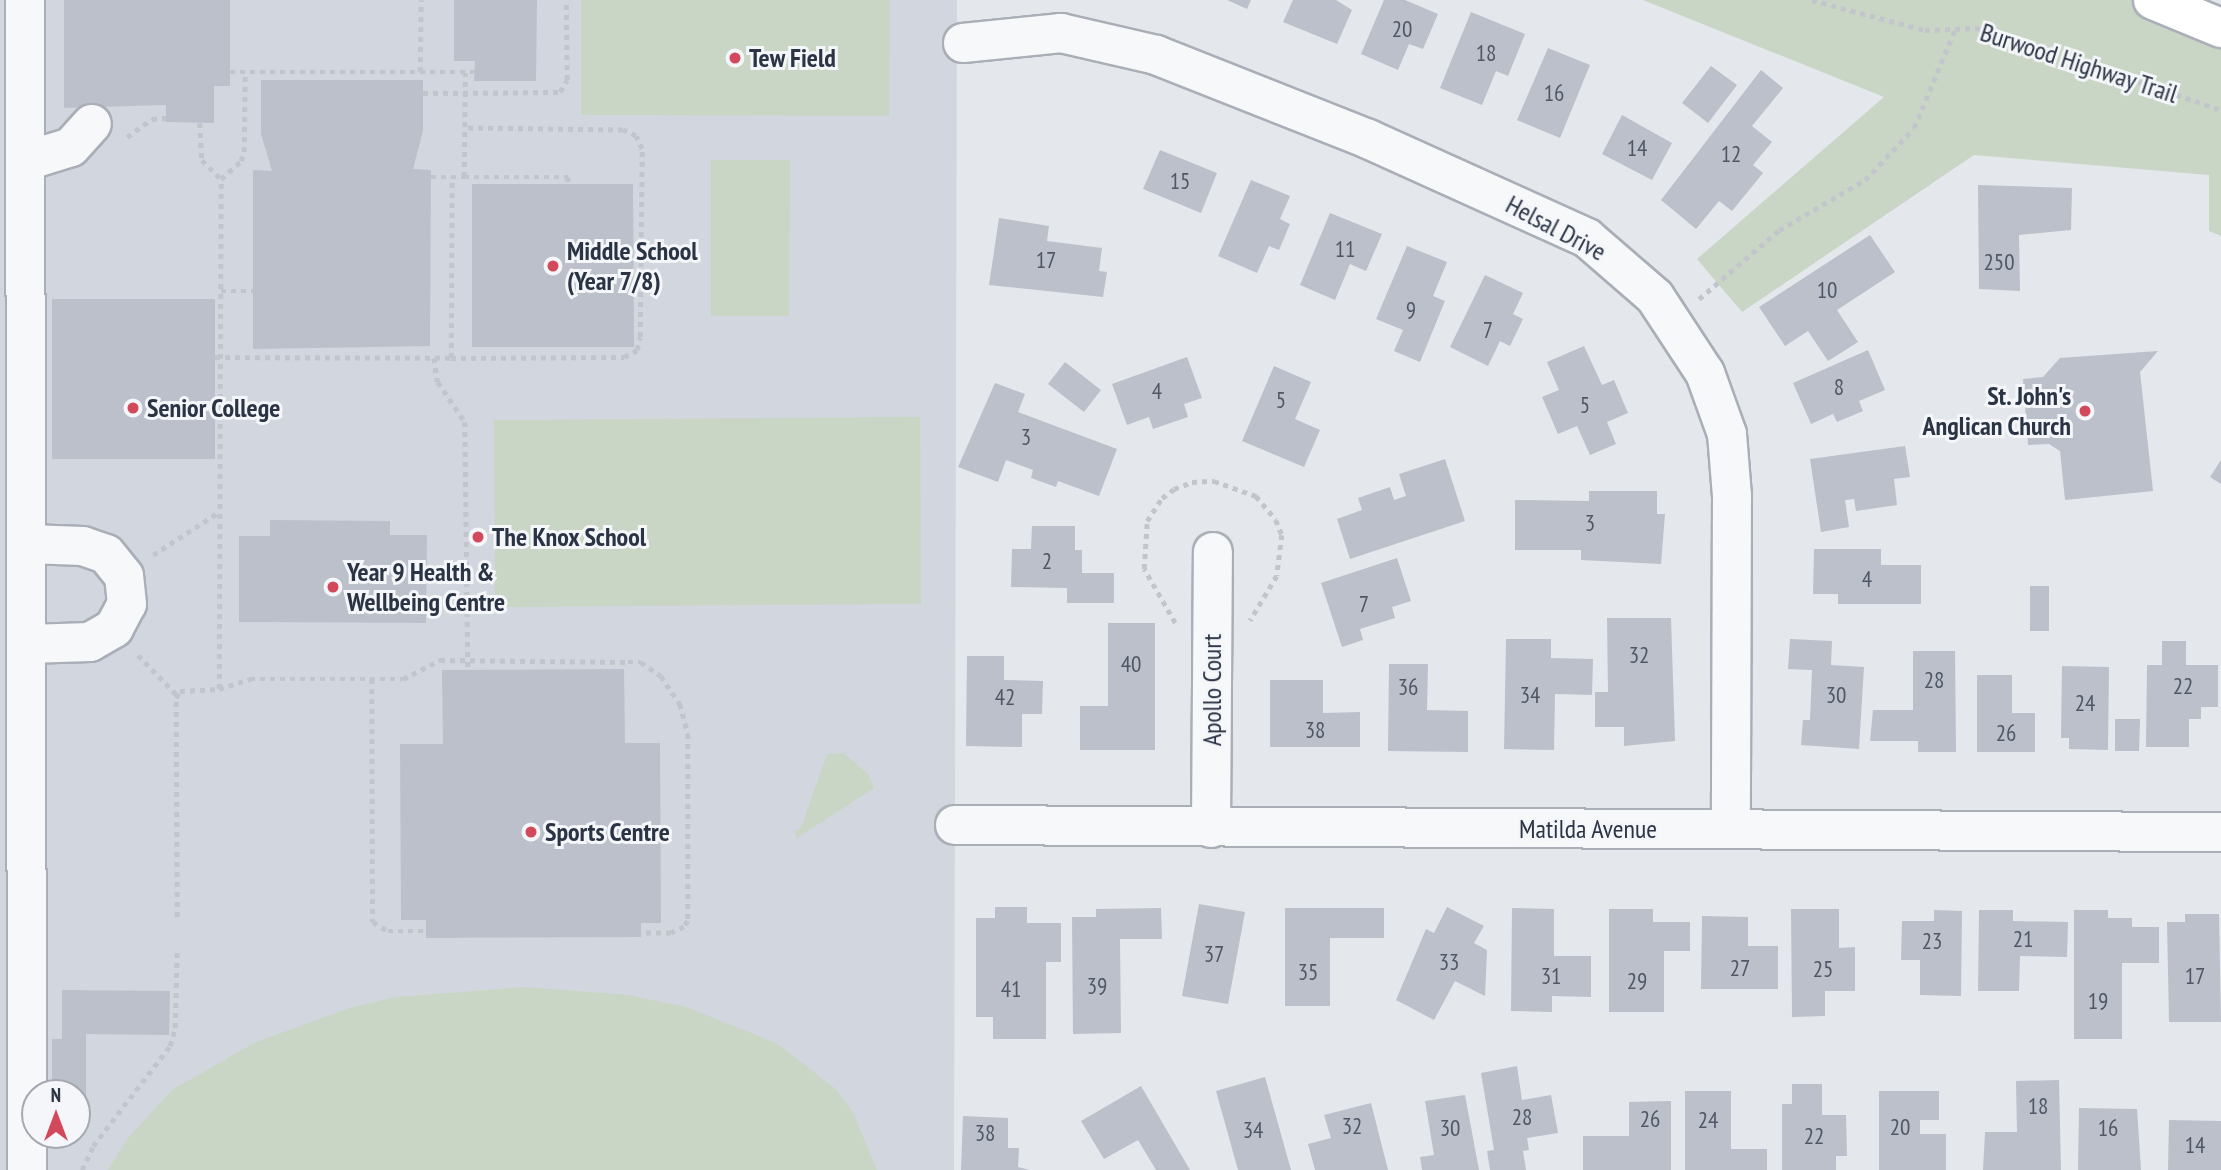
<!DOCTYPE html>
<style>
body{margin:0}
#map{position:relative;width:2221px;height:1170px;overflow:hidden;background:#e4e7ec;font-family:"PT Sans Narrow",sans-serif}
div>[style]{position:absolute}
.built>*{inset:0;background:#d2d6de}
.green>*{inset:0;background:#c9d6c5}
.building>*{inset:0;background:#bbc0ca}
.path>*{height:4.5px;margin-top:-2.25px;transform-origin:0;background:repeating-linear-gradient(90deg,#c2c5cb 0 5px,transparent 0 10px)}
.roads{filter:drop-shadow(2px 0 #a9aeb7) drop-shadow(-2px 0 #a9aeb7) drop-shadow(0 2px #a9aeb7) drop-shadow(0 -2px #a9aeb7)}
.minor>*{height:38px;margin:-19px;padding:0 19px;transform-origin:19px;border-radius:19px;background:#f7f8fa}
.highway>*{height:38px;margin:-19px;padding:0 19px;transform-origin:19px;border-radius:19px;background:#fff}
.dots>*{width:19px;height:19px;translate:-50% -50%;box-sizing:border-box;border:4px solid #f4f6f9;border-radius:50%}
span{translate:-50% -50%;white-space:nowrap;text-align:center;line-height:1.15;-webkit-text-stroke:6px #f4f6f9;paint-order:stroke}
.number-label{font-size:23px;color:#4f5766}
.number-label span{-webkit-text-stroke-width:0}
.poi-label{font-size:26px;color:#2b3445;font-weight:700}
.left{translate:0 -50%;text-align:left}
.right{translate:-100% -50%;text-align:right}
.street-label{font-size:26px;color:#2b3445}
.north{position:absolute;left:21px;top:1079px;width:70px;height:70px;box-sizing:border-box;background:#f4f6f9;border:2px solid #a4a8b1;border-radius:50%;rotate:0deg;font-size:19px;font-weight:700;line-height:28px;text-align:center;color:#2b3445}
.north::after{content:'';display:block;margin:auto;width:24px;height:32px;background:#d1495b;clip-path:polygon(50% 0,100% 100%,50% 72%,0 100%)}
</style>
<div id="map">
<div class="built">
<i style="clip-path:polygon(evenodd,0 0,957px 0,954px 1170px,0 1170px,0 0,35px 1093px,77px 1093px,77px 1135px,35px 1135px,35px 1093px)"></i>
</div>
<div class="green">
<i style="clip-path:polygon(581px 0,890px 0,889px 116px,581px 115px)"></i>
<i style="clip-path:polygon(1643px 0,2153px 0,2221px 28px,2221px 236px,2209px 231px,2209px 175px,1974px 155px,1742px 312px,1697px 259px,1884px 97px)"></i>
<i style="clip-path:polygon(711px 160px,790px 160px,789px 316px,711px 316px)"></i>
<i style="clip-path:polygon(920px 417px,921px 604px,495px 607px,494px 420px)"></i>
<i style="clip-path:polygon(843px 753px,868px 774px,874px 788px,797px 838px,794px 831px,801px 828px,827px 754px)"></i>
<i style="clip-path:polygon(525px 987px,629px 995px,686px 1007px,776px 1043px,837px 1090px,853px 1113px,877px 1170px,108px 1170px,128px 1138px,172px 1090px,254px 1043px,349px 1008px,396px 997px)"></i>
</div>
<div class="building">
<i style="clip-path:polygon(64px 0,230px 0,230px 86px,214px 86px,214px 123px,166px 122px,166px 105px,64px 108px)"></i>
<i style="clip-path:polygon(454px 0,537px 0,536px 81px,474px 81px,475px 61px,454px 61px)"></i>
<i style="clip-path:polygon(1227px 0,1251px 0,1247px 9px)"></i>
<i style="clip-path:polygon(1293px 0,1336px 0,1352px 10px,1337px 44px,1283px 22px)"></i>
<i style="clip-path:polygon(1384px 0,1405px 0,1438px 14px,1423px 49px,1409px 44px,1398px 70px,1361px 54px)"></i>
<i style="clip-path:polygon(1471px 12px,1525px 34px,1508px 76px,1496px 71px,1482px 105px,1440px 88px)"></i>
<i style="clip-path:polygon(1548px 48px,1590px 65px,1560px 138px,1517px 120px)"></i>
<i style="clip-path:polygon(1711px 66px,1737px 85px,1708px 123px,1682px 103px)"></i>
<i style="clip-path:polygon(1761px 70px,1783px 88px,1752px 126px,1772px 142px,1753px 165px,1763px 173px,1732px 211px,1719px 201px,1696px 229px,1661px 200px)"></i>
<i style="clip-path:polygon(261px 80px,423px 80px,423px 131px,413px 169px,431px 170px,430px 346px,253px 349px,253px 170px,272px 171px,261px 134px)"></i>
<i style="clip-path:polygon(1622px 115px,1672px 143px,1652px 180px,1602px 154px)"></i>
<i style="clip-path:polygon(1160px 150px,1217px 173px,1201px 213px,1143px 189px)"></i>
<i style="clip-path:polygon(1251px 180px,1290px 196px,1280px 219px,1290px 224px,1279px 250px,1269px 246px,1257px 273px,1218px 256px)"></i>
<i style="clip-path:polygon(472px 184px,633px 184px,634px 347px,472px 347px)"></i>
<i style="clip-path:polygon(1978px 185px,2072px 188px,2071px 230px,2019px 235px,2020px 291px,1979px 289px)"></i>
<i style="clip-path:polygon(1330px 213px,1382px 234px,1366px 271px,1350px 264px,1335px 300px,1300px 285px)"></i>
<i style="clip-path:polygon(999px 218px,1049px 226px,1047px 241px,1102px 248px,1099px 271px,1107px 272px,1103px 297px,989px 285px)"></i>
<i style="clip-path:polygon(1870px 235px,1895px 272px,1837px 310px,1858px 342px,1828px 361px,1808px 331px,1785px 346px,1759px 307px)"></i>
<i style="clip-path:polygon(1407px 246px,1447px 262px,1433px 296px,1445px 301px,1420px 362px,1394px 351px,1403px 330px,1376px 319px)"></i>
<i style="clip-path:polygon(1485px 275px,1523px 293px,1513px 314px,1523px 319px,1510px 346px,1500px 341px,1488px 366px,1450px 347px)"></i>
<i style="clip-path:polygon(52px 299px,215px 299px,215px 459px,52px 459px)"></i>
<i style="clip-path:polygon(1584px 346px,1602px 385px,1614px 380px,1628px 413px,1607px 422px,1616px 444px,1590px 455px,1577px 426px,1558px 434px,1542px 397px,1559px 390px,1547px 362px)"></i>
<i style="clip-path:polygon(1868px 350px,1885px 390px,1859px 401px,1863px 411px,1837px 422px,1833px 414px,1811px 424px,1793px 383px)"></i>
<i style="clip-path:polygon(2158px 351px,2140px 372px,2153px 491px,2065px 500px,2060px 451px,2049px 444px,2028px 445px,2023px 379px,2043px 377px,2060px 358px)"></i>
<i style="clip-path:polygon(1187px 357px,1202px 398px,1184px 404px,1188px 417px,1153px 429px,1149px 417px,1127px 425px,1112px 384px)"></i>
<i style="clip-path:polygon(1065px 362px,1101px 390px,1084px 412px,1048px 384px)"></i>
<i style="clip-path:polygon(1274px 366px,1311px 382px,1295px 419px,1320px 430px,1304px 467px,1242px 441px)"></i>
<i style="clip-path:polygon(995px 383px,1025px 394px,1018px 412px,1117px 449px,1099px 496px,1058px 481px,1056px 487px,1031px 478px,1033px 470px,1006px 460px,998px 482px,958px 467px)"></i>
<i style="clip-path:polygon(1905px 446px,1910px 477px,1894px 479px,1897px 505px,1856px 511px,1854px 499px,1845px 500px,1849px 527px,1821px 532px,1810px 459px)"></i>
<i style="clip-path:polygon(1445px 459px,1465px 521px,1350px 559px,1337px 519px,1362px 510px,1358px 498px,1390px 487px,1394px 500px,1406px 496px,1399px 474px)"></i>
<i style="clip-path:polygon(2221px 460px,2221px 484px,2210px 477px)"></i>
<i style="clip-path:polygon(1589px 491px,1657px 491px,1657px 514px,1665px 514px,1661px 564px,1581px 560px,1581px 550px,1515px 550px,1515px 500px,1589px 501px)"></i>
<i style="clip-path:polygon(270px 520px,390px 521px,390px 535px,427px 535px,426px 623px,239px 622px,239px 536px,270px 536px)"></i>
<i style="clip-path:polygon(1032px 526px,1075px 526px,1075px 550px,1082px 550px,1082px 573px,1114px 573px,1114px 603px,1067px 603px,1067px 588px,1011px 587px,1012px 549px,1031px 549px)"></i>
<i style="clip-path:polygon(1814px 549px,1881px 549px,1881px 565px,1921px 565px,1921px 604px,1838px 604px,1838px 594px,1813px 594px)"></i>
<i style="clip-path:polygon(1397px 558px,1411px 601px,1392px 607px,1395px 618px,1360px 629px,1363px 640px,1342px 647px,1321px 583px)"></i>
<i style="clip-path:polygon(2030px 586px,2049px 586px,2049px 631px,2030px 631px)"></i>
<i style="clip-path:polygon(1607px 618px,1671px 618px,1675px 741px,1624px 746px,1624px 727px,1595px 727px,1595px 692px,1608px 692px)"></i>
<i style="clip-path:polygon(1108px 623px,1155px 623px,1155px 750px,1080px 750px,1080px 706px,1108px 706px)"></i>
<i style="clip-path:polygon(1506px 639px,1551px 639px,1551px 658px,1593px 659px,1592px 695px,1555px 694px,1554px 750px,1504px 749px)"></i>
<i style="clip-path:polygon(1790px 639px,1832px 641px,1831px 665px,1864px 667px,1859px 749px,1801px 745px,1803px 720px,1810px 720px,1812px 670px,1788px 669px)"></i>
<i style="clip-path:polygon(2162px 641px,2186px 641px,2186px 665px,2218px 665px,2218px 707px,2201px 707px,2201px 719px,2189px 719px,2189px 747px,2146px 747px,2147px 665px,2162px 665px)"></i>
<i style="clip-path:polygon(1913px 651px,1955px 651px,1956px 752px,1918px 752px,1918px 741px,1870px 741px,1873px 710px,1913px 710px)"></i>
<i style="clip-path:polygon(967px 656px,1004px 656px,1004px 680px,1043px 681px,1042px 714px,1022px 714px,1022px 747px,966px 746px)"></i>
<i style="clip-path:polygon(1389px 664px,1428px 664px,1427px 710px,1468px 711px,1468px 752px,1388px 751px)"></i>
<i style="clip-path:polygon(2062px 666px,2109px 667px,2108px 750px,2069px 749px,2069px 738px,2061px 738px)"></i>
<i style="clip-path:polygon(624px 669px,625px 743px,660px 743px,661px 923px,641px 923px,641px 937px,426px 938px,426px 920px,401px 920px,400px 744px,443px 744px,442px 670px)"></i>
<i style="clip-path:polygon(1977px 675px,2012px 675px,2012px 713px,2035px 713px,2035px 752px,1977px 752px)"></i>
<i style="clip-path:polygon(1270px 680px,1323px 680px,1323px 713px,1360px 712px,1360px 747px,1270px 747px)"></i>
<i style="clip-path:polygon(2115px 719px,2140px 719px,2139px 751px,2115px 751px)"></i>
<i style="clip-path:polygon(1199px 904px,1245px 912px,1228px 1004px,1182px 996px)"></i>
<i style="clip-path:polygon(995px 907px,1027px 907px,1027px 923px,1061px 923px,1061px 962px,1046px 962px,1046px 1039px,993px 1039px,993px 1017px,976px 1017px,976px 918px,995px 918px)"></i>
<i style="clip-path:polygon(1447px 907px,1484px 926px,1474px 943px,1487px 950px,1485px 996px,1455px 981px,1434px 1020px,1396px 1000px,1426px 929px,1434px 933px)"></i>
<i style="clip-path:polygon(1161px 908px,1162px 939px,1120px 939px,1121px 1033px,1073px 1034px,1072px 917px,1096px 917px,1096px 909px)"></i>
<i style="clip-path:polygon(1285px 908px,1384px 908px,1384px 938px,1330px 938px,1330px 1006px,1285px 1006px)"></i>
<i style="clip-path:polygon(1512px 908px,1554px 909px,1554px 956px,1591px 956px,1591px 997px,1552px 996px,1552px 1012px,1511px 1011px)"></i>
<i style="clip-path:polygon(1609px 909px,1653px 909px,1653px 922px,1690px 922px,1690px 951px,1664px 951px,1664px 1012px,1609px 1012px)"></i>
<i style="clip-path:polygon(1791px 909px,1839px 909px,1839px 948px,1855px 947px,1855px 991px,1825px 991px,1825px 1016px,1792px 1017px)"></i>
<i style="clip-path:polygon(1934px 910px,1962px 911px,1961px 996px,1920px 995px,1920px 960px,1901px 960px,1902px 921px,1934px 921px)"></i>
<i style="clip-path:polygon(1979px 910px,2013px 910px,2013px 921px,2068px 922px,2067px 957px,2020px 956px,2019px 991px,1978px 991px)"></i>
<i style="clip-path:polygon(2074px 910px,2108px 910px,2108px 918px,2132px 918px,2132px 927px,2159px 927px,2159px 963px,2122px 963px,2122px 1039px,2074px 1039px)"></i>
<i style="clip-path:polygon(2185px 914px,2219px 914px,2221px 1022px,2169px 1022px,2167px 922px,2185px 922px)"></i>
<i style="clip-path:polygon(1702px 916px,1748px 917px,1748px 946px,1778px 946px,1778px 989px,1701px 989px)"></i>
<i style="clip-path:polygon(62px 990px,170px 991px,169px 1035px,86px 1034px,86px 1105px,77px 1105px,77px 1093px,52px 1093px,52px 1039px,62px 1039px)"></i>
<i style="clip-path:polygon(1517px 1066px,1522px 1100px,1551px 1095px,1558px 1133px,1527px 1138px,1529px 1150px,1523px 1151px,1526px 1170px,1490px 1170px,1487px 1151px,1494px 1150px,1481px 1073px)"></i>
<i style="clip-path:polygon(1265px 1077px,1291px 1170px,1238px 1170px,1216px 1091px)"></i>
<i style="clip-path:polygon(2059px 1080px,2061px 1170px,1983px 1170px,1985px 1132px,2017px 1132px,2016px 1081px)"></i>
<i style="clip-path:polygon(1792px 1084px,1822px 1084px,1822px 1115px,1846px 1115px,1847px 1156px,1836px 1156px,1836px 1170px,1782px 1170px,1782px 1104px,1792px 1104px)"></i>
<i style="clip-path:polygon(1141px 1086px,1190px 1170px,1156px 1170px,1138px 1140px,1104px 1159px,1081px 1121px)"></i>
<i style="clip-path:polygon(1685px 1091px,1731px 1091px,1731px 1149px,1767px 1149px,1767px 1170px,1685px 1170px)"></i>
<i style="clip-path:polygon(1879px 1091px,1939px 1091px,1939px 1120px,1920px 1120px,1920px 1134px,1946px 1134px,1946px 1170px,1879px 1170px)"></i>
<i style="clip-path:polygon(1465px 1095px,1479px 1170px,1422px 1170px,1420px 1157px,1434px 1155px,1425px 1101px)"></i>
<i style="clip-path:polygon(1671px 1101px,1671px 1170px,1583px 1170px,1583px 1136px,1629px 1136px,1629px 1102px)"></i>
<i style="clip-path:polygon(1371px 1103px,1388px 1170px,1315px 1170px,1308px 1144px,1331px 1138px,1324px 1115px)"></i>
<i style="clip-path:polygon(2079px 1108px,2137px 1109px,2141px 1170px,2078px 1170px)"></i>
<i style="clip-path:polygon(963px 1116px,1008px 1118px,1008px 1148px,1019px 1148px,1018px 1167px,1030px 1170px,961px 1170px)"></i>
<i style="clip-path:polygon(2169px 1120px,2221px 1121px,2221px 1170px,2168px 1170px)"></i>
</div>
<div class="path">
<i style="left:1812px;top:0;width:117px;rotate:14.9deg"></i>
<i style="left:1925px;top:30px;width:51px;rotate:-2.2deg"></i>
<i style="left:1976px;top:28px;width:41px;rotate:14deg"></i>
<i style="left:2016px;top:38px;width:217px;rotate:19.4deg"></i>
<i style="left:230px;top:72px;width:245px"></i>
<i style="left:420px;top:72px;width:72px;rotate:-89.2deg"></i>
<i style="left:423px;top:93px;width:137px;rotate:-0.4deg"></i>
<i style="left:560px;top:92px;width:14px;rotate:-60deg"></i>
<i style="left:567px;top:80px;width:80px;rotate:-90.7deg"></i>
<i style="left:200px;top:123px;width:37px;rotate:87deg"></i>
<i style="left:202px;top:160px;width:27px;rotate:45deg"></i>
<i style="left:127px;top:137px;width:31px;rotate:-36deg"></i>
<i style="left:152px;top:119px;width:14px;rotate:-4deg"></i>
<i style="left:431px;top:177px;width:33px"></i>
<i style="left:464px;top:177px;width:104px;rotate:-89.4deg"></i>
<i style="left:464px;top:177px;width:104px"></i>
<i style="left:568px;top:177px;width:7px;rotate:90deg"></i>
<i style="left:221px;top:291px;width:32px"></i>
<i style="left:1699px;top:299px;width:106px;rotate:-40.8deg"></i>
<i style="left:1779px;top:230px;width:99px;rotate:-30.2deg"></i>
<i style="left:1865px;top:180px;width:71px;rotate:-46.7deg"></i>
<i style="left:1914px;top:128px;width:109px;rotate:-67.4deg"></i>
<i style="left:215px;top:357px;width:236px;rotate:0.2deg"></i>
<i style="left:451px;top:358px;width:181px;rotate:-89.7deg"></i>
<i style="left:434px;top:358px;width:24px;rotate:81deg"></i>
<i style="left:438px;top:382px;width:48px;rotate:56deg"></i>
<i style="left:465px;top:422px;width:247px;rotate:89.3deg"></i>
<i style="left:451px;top:358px;width:173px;rotate:-0.3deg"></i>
<i style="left:624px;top:357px;width:15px;rotate:-28deg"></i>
<i style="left:637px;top:350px;width:13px;rotate:-77deg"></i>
<i style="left:640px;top:337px;width:188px;rotate:-89.4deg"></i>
<i style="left:642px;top:149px;width:14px;rotate:-115deg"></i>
<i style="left:636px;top:136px;width:14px;rotate:-155deg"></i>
<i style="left:623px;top:130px;width:159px;rotate:-179.3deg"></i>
<i style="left:153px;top:555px;width:79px;rotate:-33.1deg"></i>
<i style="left:1175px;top:623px;width:62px;rotate:-119.9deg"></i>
<i style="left:1144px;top:569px;width:48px;rotate:-86.4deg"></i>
<i style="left:1147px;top:521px;width:27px;rotate:-57deg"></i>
<i style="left:1162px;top:498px;width:15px;rotate:-37deg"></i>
<i style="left:1174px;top:489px;width:19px;rotate:-21deg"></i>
<i style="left:1192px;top:482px;width:22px;rotate:-3deg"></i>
<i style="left:1214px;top:481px;width:45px;rotate:19.7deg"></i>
<i style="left:1256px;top:496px;width:31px;rotate:50deg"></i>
<i style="left:1276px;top:520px;width:16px;rotate:68deg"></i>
<i style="left:1282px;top:535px;width:41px;rotate:97deg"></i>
<i style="left:1277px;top:576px;width:52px;rotate:121deg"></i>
<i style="left:138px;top:655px;width:56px;rotate:45.7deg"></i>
<i style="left:372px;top:679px;width:243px;rotate:89.8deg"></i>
<i style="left:373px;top:922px;width:17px;rotate:31deg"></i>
<i style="left:388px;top:931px;width:38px"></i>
<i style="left:219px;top:689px;width:510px;rotate:-89.78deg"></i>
<i style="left:221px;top:179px;width:27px;rotate:-42deg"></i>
<i style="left:241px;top:161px;width:9px;rotate:-72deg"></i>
<i style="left:244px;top:152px;width:80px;rotate:-89.3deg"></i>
<i style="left:177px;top:917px;width:219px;rotate:-90.3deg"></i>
<i style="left:176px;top:698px;width:8px;rotate:-60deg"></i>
<i style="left:180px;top:691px;width:39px;rotate:-3deg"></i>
<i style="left:219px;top:689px;width:33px;rotate:-18deg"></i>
<i style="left:250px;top:679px;width:153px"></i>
<i style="left:403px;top:679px;width:42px;rotate:-27.2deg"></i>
<i style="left:440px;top:660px;width:188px;rotate:0.6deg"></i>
<i style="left:628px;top:662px;width:13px"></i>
<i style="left:641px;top:662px;width:24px;rotate:35deg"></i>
<i style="left:661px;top:676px;width:34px;rotate:56deg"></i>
<i style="left:680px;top:704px;width:31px;rotate:75deg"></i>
<i style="left:688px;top:734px;width:187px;rotate:90deg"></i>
<i style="left:688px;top:921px;width:7px;rotate:124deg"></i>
<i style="left:684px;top:927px;width:14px;rotate:155deg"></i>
<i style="left:671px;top:933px;width:30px;rotate:180deg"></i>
<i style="left:82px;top:1170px;width:26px;rotate:-65deg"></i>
<i style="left:93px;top:1146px;width:126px;rotate:-52.4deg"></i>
<i style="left:170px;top:1046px;width:19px;rotate:-74deg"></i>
<i style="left:175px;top:1028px;width:80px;rotate:-88.6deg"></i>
</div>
<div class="roads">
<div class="minor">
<i style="left:25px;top:0;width:1170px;rotate:89.9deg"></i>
<i style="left:963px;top:43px;width:99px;rotate:-5.8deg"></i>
<i style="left:1061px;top:33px;width:98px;rotate:13deg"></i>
<i style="left:1156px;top:55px;width:228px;rotate:21.6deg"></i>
<i style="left:1368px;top:139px;width:240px;rotate:24.3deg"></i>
<i style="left:1587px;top:238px;width:90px;rotate:40.9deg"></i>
<i style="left:1655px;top:297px;width:91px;rotate:56.7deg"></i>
<i style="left:1705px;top:373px;width:65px;rotate:70.2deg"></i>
<i style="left:1727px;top:434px;width:62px;rotate:85.4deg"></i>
<i style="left:1732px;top:496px;width:333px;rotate:90.2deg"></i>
<i style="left:26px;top:161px;width:47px;rotate:-17.3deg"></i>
<i style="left:71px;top:147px;width:31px;rotate:-48deg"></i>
<i style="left:28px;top:644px;width:62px;rotate:-1.8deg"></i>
<i style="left:90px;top:642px;width:28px;rotate:-30deg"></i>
<i style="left:114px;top:628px;width:27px;rotate:-62deg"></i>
<i style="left:127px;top:604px;width:28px;rotate:-96deg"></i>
<i style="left:124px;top:576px;width:28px;rotate:-129deg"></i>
<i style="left:106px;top:554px;width:24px;rotate:-161deg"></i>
<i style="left:83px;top:546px;width:55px;rotate:-177.9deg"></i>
<i style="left:955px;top:825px;width:1266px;rotate:0.32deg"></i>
<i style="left:1211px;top:828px;width:276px;rotate:-89.6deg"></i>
</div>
<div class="highway">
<i style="left:2153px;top:0;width:74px;rotate:22.4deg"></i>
</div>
</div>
<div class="dots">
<i style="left:735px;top:58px;background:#d1495b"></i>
<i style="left:553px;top:266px;background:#d1495b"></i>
<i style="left:133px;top:408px;background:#d1495b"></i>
<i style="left:2085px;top:411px;background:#d1495b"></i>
<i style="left:478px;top:537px;background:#d1495b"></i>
<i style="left:333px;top:587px;background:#d1495b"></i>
<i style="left:531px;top:832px;background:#d1495b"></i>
</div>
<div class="number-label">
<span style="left:1402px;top:29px">20</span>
<span style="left:1486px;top:53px">18</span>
<span style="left:1554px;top:93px">16</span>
<span style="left:1637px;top:148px">14</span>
<span style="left:1731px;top:154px">12</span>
<span style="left:1180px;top:181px">15</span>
<span style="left:1345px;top:249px">11</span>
<span style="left:1046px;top:260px">17</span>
<span style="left:1999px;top:262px">250</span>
<span style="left:1827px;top:290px">10</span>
<span style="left:1411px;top:310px">9</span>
<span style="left:1488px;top:330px">7</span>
<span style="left:1839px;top:387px">8</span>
<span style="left:1157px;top:391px">4</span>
<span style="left:1281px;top:400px">5</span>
<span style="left:1585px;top:405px">5</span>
<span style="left:1026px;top:437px">3</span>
<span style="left:1590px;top:523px">3</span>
<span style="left:1047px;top:561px">2</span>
<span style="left:1867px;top:579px">4</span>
<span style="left:1364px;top:604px">7</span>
<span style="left:1639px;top:655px">32</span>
<span style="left:1131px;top:664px">40</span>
<span style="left:1934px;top:680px">28</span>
<span style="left:2183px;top:686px">22</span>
<span style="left:1408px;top:687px">36</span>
<span style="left:1530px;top:695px">34</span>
<span style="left:1836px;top:695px">30</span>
<span style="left:1005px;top:697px">42</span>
<span style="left:2085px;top:703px">24</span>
<span style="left:1315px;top:730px">38</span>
<span style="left:2006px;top:733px">26</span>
<span style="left:2023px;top:939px">21</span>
<span style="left:1932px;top:941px">23</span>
<span style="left:1214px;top:954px">37</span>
<span style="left:1449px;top:962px">33</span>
<span style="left:1740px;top:968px">27</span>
<span style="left:1823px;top:969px">25</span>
<span style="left:1308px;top:972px">35</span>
<span style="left:1551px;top:976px">31</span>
<span style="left:2195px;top:976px">17</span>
<span style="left:1637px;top:981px">29</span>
<span style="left:1097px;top:986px">39</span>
<span style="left:1011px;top:989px">41</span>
<span style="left:2098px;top:1001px">19</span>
<span style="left:2038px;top:1106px">18</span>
<span style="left:1522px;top:1117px">28</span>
<span style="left:1650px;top:1119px">26</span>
<span style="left:1708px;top:1120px">24</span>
<span style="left:1352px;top:1126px">32</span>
<span style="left:1900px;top:1127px">20</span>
<span style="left:1450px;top:1128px">30</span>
<span style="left:2108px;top:1128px">16</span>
<span style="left:1253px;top:1130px">34</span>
<span style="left:985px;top:1133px">38</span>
<span style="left:1814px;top:1136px">22</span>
<span style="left:2195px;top:1145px">14</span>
</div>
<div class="poi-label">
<span class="left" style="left:749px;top:58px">Tew Field</span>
<span class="left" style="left:567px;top:266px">Middle School<br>(Year 7/8)</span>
<span class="right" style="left:2071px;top:411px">St. John's<br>Anglican Church</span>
<span class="left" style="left:147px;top:408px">Senior College</span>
<span class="left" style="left:492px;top:537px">The Knox School</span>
<span class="left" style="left:347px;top:587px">Year 9 Health &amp;<br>Wellbeing Centre</span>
<span class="left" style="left:545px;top:832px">Sports Centre</span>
</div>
<div class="street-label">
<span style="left:2079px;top:63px;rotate:18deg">Burwood Highway Trail</span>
<span style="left:1556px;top:228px;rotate:28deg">Helsal Drive</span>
<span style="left:1212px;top:690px;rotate:-90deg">Apollo Court</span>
<span style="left:1588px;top:829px">Matilda Avenue</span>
</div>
<div class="north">N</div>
</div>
